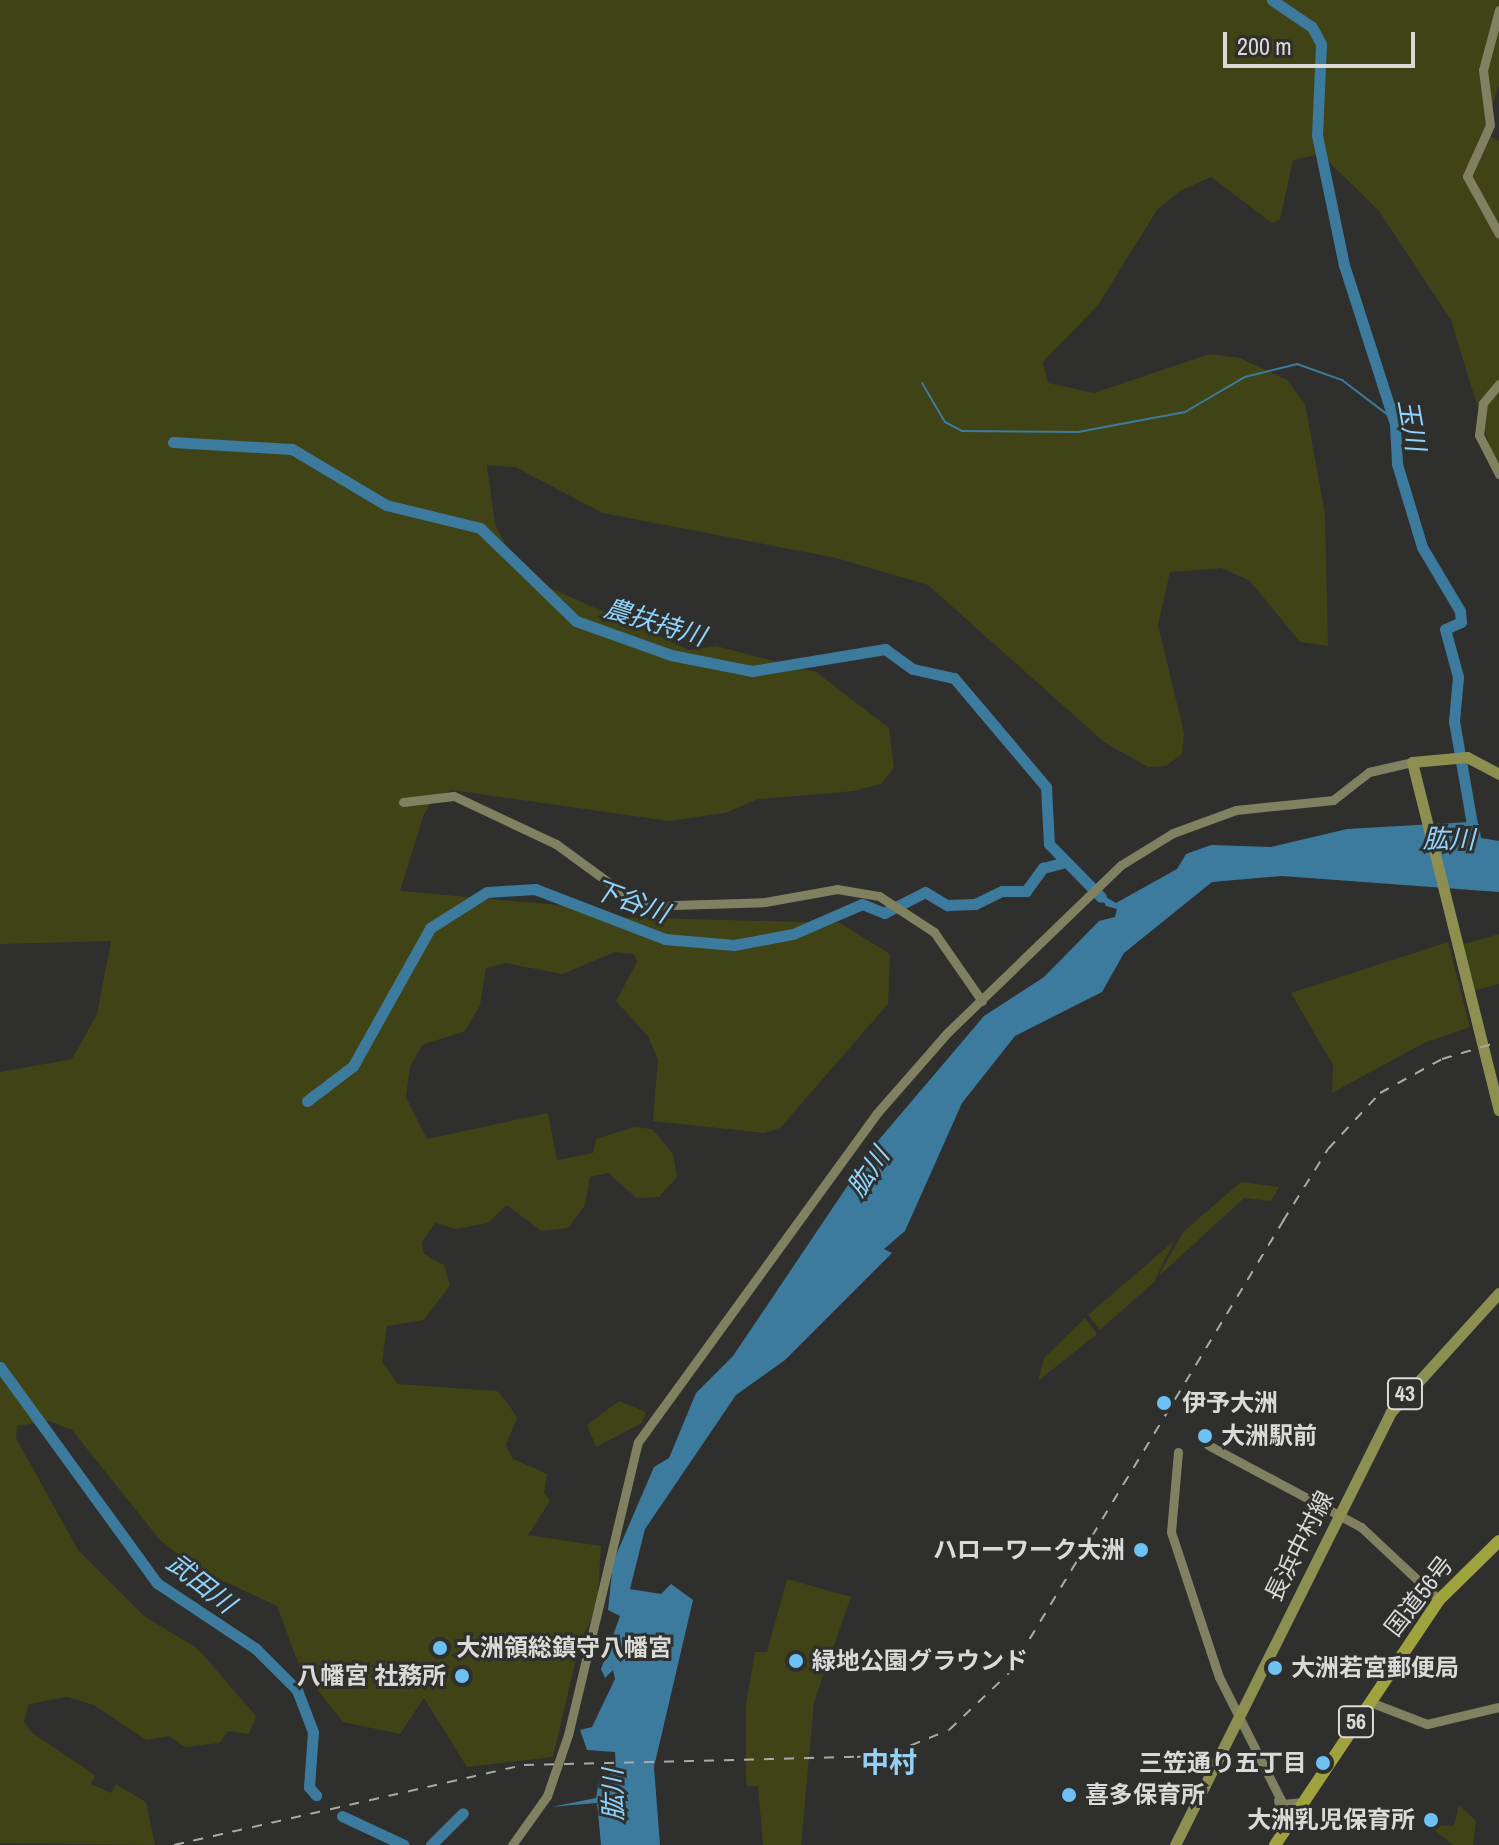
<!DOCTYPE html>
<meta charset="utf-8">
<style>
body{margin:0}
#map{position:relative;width:1499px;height:1845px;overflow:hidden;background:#2f2f2d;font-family:"Archivo Narrow","Noto Sans JP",sans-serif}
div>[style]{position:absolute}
.green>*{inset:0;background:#404315}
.water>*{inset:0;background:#3d7b9e}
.stream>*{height:2px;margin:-1px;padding:0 1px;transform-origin:1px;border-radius:1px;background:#3d7b9e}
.river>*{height:11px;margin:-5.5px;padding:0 5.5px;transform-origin:5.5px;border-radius:5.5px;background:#3d7b9e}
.secondary>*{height:9px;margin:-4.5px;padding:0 4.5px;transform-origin:4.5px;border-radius:4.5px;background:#808160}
.primary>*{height:11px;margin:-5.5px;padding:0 5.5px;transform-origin:5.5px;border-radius:5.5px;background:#8d8f51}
.highway>*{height:12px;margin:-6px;padding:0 6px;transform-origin:6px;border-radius:6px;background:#9fa33d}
.rail>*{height:2px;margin-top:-1px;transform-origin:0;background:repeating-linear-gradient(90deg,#aaaaa8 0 10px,transparent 0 20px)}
.dots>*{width:22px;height:22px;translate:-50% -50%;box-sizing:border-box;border:4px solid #2f2f2d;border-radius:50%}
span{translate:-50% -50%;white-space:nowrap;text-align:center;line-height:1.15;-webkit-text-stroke:6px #2f2f2d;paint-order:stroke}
.shield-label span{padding:2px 6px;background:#2f2f2d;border:2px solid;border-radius:6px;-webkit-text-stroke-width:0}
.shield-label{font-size:22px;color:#dadad8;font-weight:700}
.poi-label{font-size:24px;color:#dadad8;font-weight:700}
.left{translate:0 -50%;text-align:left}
.right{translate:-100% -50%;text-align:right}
.street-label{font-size:24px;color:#dadad8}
.water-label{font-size:26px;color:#8fd4fe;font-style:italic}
.quarter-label{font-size:28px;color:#94d0f5;font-weight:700}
.scale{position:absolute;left:1223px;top:32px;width:192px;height:36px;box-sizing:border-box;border:4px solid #dadad8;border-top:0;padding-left:10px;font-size:24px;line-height:28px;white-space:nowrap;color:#dadad8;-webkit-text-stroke:6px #2f2f2d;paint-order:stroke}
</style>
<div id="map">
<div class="green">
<i style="clip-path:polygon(0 0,1499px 0,1499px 85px,1484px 132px,1499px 141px,1499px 477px,1451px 320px,1379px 211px,1321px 154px,1293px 160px,1280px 219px,1272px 223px,1211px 177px,1180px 191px,1157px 210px,1098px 305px,1043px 362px,1048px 383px,1094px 393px,1210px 354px,1240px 358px,1287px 380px,1305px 404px,1325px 514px,1328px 646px,1300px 642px,1249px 580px,1221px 568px,1170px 572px,1158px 625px,1184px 733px,1182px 754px,1166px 766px,1148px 767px,1104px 742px,928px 585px,836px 558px,603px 513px,515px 467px,487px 465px,495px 524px,511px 556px,537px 582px,689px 650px,716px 646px,816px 672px,889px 728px,894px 768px,881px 784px,854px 791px,758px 799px,725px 813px,669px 821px,451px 790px,432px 800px,423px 817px,400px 891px,558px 905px,609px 917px,840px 923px,890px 954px,888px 1004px,780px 1128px,764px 1133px,653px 1121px,658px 1060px,648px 1036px,616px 1001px,637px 962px,634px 954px,615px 952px,562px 974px,506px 963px,486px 968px,480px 1005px,465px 1031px,422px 1045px,410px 1067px,406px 1097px,427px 1139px,548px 1113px,557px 1160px,593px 1153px,596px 1139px,634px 1127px,652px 1129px,673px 1154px,677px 1177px,659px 1197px,637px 1198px,608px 1173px,590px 1177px,585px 1205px,568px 1228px,541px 1231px,507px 1205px,488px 1223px,456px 1229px,435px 1223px,422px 1242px,424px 1254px,444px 1265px,450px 1285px,424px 1320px,387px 1326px,382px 1362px,398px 1384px,497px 1391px,509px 1405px,517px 1418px,506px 1445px,513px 1459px,547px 1474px,544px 1493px,550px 1501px,528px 1535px,601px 1546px,597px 1608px,580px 1642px,553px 1757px,467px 1767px,424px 1698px,400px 1734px,343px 1722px,300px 1668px,277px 1606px,196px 1568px,160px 1540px,72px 1430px,49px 1421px,17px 1426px,16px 1438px,78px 1550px,144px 1616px,198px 1649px,256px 1716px,249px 1734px,228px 1731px,219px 1743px,185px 1747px,169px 1736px,146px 1740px,94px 1705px,67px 1697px,29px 1704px,24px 1722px,31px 1732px,95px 1775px,91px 1784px,111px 1793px,116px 1784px,146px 1802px,155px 1845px,0 1843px,0 1072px,72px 1059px,97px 1014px,111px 941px,0 944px)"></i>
<i style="clip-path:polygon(1499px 934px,1499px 984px,1472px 991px,1461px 945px)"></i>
<i style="clip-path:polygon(1448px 942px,1470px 1027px,1424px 1043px,1332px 1093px,1333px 1065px,1291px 993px)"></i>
<i style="clip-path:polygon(1241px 1182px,1279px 1187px,1271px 1201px,1244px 1198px,1158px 1277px,1183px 1232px)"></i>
<i style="clip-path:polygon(1174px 1241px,1154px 1282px,1100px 1330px,1088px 1315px)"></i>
<i style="clip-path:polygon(1085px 1318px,1097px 1334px,1038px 1381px,1044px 1358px)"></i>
<i style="clip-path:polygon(619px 1401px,646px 1412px,642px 1423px,596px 1447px,587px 1425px)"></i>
<i style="clip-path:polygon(787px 1579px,851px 1597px,814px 1702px,801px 1845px,763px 1845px,758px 1786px,747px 1786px,746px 1778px,746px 1704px,755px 1652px,767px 1652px)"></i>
<i style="clip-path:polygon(1459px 1805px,1476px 1821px,1473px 1845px,1453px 1845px,1434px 1830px,1433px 1825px,1454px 1826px)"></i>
</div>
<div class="water">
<i style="clip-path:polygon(1469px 822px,1479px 824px,1481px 838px,1499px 841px,1499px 892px,1282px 876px,1212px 882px,1124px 953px,1102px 992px,1015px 1036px,962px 1103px,905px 1231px,884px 1249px,892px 1253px,785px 1360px,736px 1395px,645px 1529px,630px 1589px,661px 1594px,671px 1584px,693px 1600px,654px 1767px,660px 1845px,601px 1845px,597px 1803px,551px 1807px,596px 1798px,599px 1780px,616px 1771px,615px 1752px,587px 1750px,580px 1730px,592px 1727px,615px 1679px,613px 1670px,605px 1678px,601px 1669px,620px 1616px,608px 1610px,613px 1562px,654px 1467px,669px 1458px,696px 1393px,733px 1356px,877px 1142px,984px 1016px,1044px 977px,1099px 921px,1115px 917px,1117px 909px,1106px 906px,1099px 893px,1116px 903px,1177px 869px,1186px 854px,1211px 845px,1271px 847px,1347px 829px)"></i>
</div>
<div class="stream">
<i style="left:922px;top:383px;width:45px;rotate:59.5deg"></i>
<i style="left:945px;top:422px;width:19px;rotate:28deg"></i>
<i style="left:962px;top:431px;width:116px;rotate:0.5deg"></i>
<i style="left:1078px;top:432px;width:109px;rotate:-10.6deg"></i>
<i style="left:1185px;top:412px;width:69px;rotate:-30.3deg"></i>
<i style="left:1245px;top:377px;width:54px;rotate:-14deg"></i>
<i style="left:1297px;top:364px;width:48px;rotate:19.6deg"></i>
<i style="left:1342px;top:380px;width:63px;rotate:37.2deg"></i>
</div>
<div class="river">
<i style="left:1272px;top:0;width:48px;rotate:34deg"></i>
<i style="left:1312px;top:27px;width:19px;rotate:62deg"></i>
<i style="left:1321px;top:44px;width:91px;rotate:92.5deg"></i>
<i style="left:1317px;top:135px;width:133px;rotate:78.3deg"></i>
<i style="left:1344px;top:265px;width:167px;rotate:72.2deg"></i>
<i style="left:1395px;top:424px;width:40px;rotate:87.1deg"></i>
<i style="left:1397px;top:464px;width:87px;rotate:73.2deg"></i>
<i style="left:1422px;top:547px;width:74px;rotate:59.3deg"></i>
<i style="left:1460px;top:611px;width:11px;rotate:85deg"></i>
<i style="left:1461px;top:622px;width:17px;rotate:156deg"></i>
<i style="left:1445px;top:629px;width:50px;rotate:74.8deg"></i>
<i style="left:1458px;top:677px;width:44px;rotate:95.2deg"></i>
<i style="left:1454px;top:721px;width:117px;rotate:80.1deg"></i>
<i style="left:173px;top:442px;width:119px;rotate:3.4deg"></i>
<i style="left:292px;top:449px;width:109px;rotate:30.8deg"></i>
<i style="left:386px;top:505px;width:97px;rotate:13.7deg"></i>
<i style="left:480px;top:528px;width:134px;rotate:44.1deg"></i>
<i style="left:576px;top:621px;width:101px;rotate:19.7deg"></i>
<i style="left:671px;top:655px;width:83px;rotate:11.2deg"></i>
<i style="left:752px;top:671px;width:135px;rotate:-9.4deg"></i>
<i style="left:885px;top:649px;width:34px;rotate:36deg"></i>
<i style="left:913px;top:669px;width:42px;rotate:12.4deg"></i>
<i style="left:954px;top:678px;width:143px;rotate:49.8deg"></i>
<i style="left:1046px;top:787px;width:57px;rotate:87deg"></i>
<i style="left:1049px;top:844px;width:74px;rotate:45.5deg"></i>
<i style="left:307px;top:1101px;width:58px;rotate:-37.3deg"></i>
<i style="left:353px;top:1066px;width:158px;rotate:-60.8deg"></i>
<i style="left:430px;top:928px;width:67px;rotate:-32.3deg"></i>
<i style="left:487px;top:892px;width:48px;rotate:-3.6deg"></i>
<i style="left:535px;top:889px;width:139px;rotate:21deg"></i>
<i style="left:665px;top:939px;width:69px;rotate:5deg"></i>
<i style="left:734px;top:945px;width:60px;rotate:-10.6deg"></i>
<i style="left:793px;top:934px;width:75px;rotate:-23.5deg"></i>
<i style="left:862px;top:904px;width:24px;rotate:22deg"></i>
<i style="left:884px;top:913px;width:46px;rotate:-27.1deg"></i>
<i style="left:925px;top:892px;width:26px;rotate:31deg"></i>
<i style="left:947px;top:905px;width:28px;rotate:-2deg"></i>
<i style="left:975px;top:904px;width:30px;rotate:-26deg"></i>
<i style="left:1002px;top:891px;width:24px"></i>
<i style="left:1026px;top:891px;width:29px;rotate:-54deg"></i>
<i style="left:1043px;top:868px;width:20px;rotate:-15deg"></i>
<i style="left:0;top:1367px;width:267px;rotate:54deg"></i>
<i style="left:157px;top:1583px;width:118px;rotate:33.6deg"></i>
<i style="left:255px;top:1648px;width:59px;rotate:45deg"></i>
<i style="left:297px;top:1690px;width:45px;rotate:69.1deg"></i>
<i style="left:313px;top:1732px;width:55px;rotate:94.2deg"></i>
<i style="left:309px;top:1787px;width:11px;rotate:49deg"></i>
<i style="left:342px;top:1816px;width:68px;rotate:25.1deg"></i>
<i style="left:431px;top:1845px;width:45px;rotate:-45deg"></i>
</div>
<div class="secondary">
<i style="left:1499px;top:10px;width:62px;rotate:104.9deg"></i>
<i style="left:1483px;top:70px;width:55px;rotate:82.7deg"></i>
<i style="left:1490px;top:125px;width:56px;rotate:114.3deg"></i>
<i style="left:1467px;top:176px;width:66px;rotate:61.1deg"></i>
<i style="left:1499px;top:384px;width:25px;rotate:130deg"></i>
<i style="left:1483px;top:403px;width:32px;rotate:97deg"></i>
<i style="left:1479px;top:435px;width:44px;rotate:62.9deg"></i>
<i style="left:403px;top:802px;width:51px;rotate:-6.7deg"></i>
<i style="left:454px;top:796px;width:113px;rotate:25.2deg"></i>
<i style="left:556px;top:844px;width:105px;rotate:36.1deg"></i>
<i style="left:641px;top:906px;width:124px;rotate:-1.8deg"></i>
<i style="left:765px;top:902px;width:73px;rotate:-10.2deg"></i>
<i style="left:837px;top:889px;width:43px;rotate:9.5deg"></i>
<i style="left:879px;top:896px;width:66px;rotate:33.2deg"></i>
<i style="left:934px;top:932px;width:84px;rotate:55.2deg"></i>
<i style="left:1208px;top:1445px;width:174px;rotate:28.2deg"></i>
<i style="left:1361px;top:1527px;width:107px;rotate:43.1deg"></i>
<i style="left:1178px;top:1452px;width:80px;rotate:95deg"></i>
<i style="left:1171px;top:1532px;width:153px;rotate:71.7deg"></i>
<i style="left:1219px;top:1677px;width:142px;rotate:63.3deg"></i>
<i style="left:1283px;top:1804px;width:20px;rotate:-6deg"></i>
<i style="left:1370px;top:1702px;width:61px;rotate:21.1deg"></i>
<i style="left:1427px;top:1724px;width:74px;rotate:-13.3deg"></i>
<i style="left:1278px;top:1800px;width:32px;rotate:79deg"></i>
<i style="left:512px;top:1845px;width:60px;rotate:-54.5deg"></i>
<i style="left:547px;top:1796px;width:65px;rotate:-71deg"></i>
<i style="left:568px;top:1735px;width:301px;rotate:-76.6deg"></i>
<i style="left:638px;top:1442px;width:407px;rotate:-54deg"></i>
<i style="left:877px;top:1113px;width:108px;rotate:-48.8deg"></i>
<i style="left:948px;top:1032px;width:240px;rotate:-44deg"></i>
<i style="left:1121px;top:865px;width:61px;rotate:-31.6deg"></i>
<i style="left:1173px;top:833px;width:67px;rotate:-20.1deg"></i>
<i style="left:1236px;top:810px;width:98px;rotate:-5.9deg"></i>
<i style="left:1333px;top:800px;width:46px;rotate:-37.9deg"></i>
<i style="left:1369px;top:772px;width:44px;rotate:-13.1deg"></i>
</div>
<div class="primary">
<i style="left:1499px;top:774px;width:36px;rotate:-152deg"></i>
<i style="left:1467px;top:757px;width:55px;rotate:174.8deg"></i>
<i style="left:1412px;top:762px;width:359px;rotate:76deg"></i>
<i style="left:1175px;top:1845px;width:483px;rotate:-63.5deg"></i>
<i style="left:1390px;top:1413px;width:162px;rotate:-47.8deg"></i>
</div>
<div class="highway">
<i style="left:1275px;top:1845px;width:295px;rotate:-56.2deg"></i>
<i style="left:1439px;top:1600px;width:84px;rotate:-44.5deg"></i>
</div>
<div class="rail">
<i style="left:1283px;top:1221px;width:85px;rotate:-58deg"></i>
<i style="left:1328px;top:1149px;width:76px;rotate:-47.1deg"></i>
<i style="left:1380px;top:1093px;width:71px;rotate:-28.7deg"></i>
<i style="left:1442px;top:1059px;width:59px;rotate:-16.6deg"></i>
<i style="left:174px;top:1845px;width:359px;rotate:-12.9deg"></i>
<i style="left:524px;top:1765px;width:333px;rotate:-1.4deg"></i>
<i style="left:857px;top:1757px;width:35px;rotate:-7deg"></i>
<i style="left:892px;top:1753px;width:61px;rotate:-22deg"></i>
<i style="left:949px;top:1730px;width:83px;rotate:-43.5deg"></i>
<i style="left:1009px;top:1673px;width:538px;rotate:-58.76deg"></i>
</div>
<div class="dots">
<i style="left:1164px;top:1403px;background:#6ec2f3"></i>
<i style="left:1205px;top:1436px;background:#6ec2f3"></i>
<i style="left:1141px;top:1550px;background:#6ec2f3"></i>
<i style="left:440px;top:1648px;background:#6ec2f3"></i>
<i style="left:796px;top:1661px;background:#6ec2f3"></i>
<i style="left:1275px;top:1668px;background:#6ec2f3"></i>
<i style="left:462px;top:1676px;background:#6ec2f3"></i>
<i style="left:1323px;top:1763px;background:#6ec2f3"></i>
<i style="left:1069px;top:1795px;background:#6ec2f3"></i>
<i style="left:1431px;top:1820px;background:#6ec2f3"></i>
</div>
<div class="shield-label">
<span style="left:1405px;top:1394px">43</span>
<span style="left:1356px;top:1722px">56</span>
</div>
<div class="poi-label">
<span class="left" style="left:1182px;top:1403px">伊予大洲</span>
<span class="left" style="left:1221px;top:1436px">大洲駅前</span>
<span class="right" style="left:1125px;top:1550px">ハローワーク大洲</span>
<span class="left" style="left:456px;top:1648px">大洲領総鎮守八幡宮</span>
<span class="left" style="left:812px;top:1661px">緑地公園グラウンド</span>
<span class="left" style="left:1291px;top:1668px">大洲若宮郵便局</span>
<span class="right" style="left:446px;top:1676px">八幡宮 社務所</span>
<span class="right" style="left:1307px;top:1763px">三笠通り五丁目</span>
<span class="left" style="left:1085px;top:1795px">喜多保育所</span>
<span class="right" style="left:1415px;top:1820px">大洲乳児保育所</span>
</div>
<div class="street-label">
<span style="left:1299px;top:1546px;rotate:-63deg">長浜中村線</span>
<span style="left:1419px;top:1596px;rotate:-52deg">国道56号</span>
</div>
<div class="water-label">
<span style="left:1412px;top:425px;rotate:80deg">玉川</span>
<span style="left:655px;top:622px;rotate:17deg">農扶持川</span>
<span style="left:1449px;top:839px;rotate:1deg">肱川</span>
<span style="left:631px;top:901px;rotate:20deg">下谷川</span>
<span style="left:868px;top:1172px;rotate:-56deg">肱川</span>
<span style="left:201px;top:1583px;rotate:38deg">武田川</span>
<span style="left:613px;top:1795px;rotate:-91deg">肱川</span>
</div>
<div class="quarter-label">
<span style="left:889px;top:1762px">中村</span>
</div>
<div class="scale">200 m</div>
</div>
